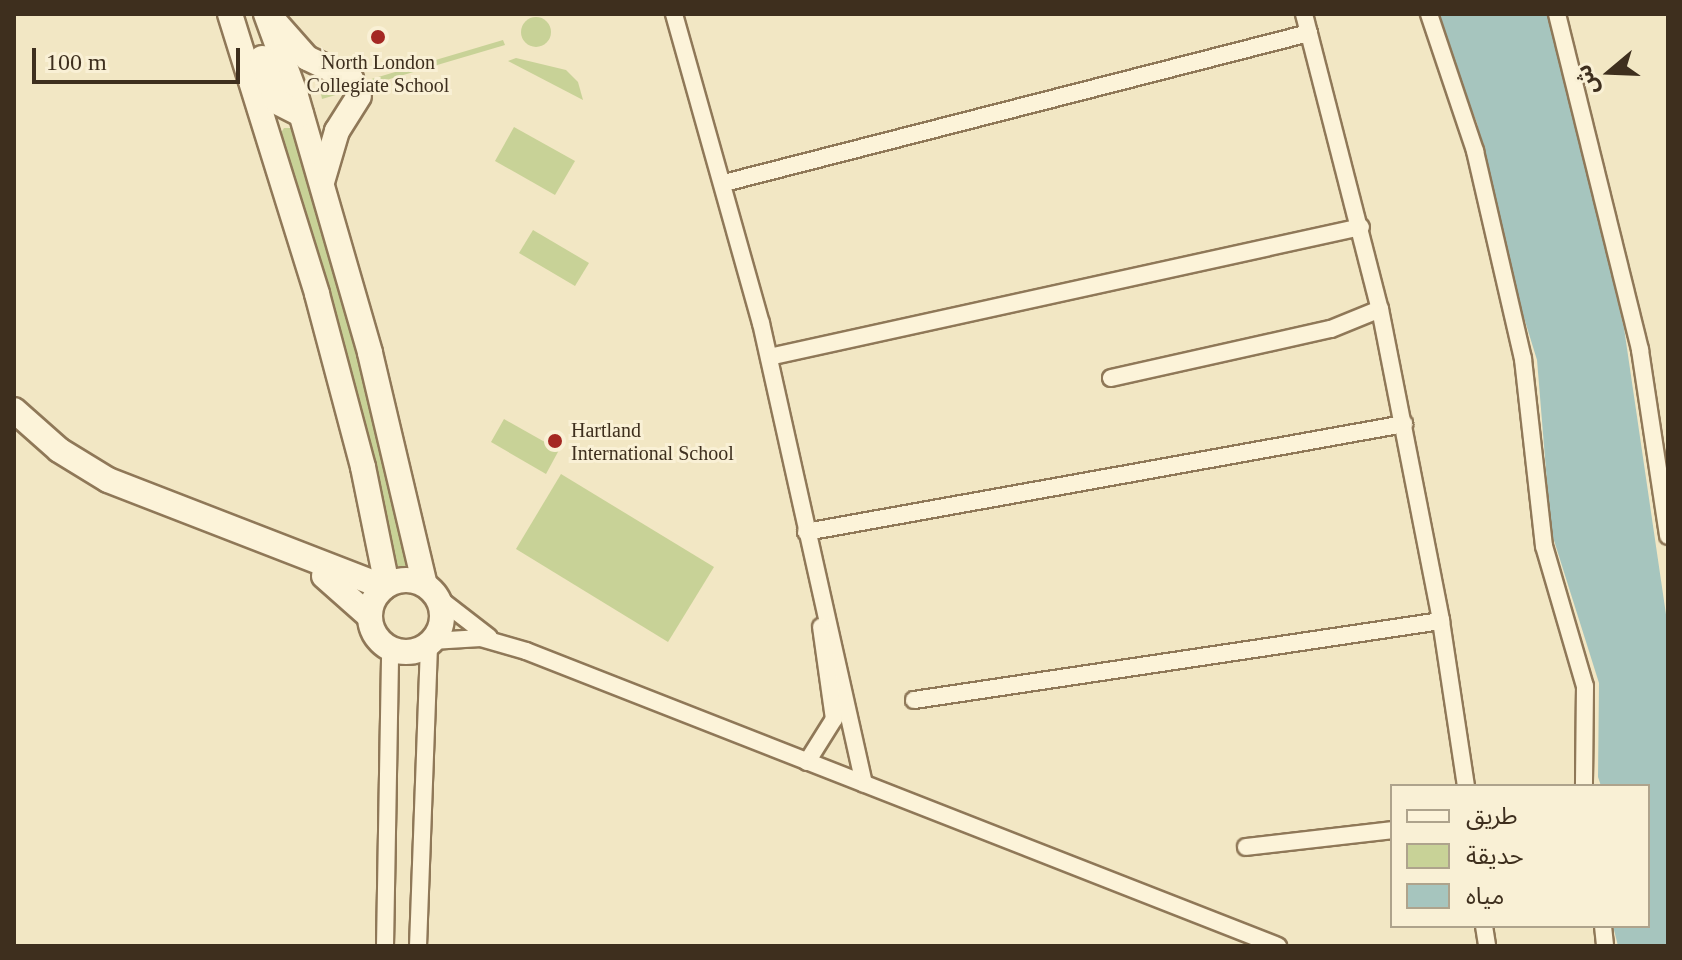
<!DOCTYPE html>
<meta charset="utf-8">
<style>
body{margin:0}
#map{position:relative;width:1682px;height:960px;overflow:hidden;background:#f2e7c4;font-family:"Times New Roman","Noto Sans Arabic",serif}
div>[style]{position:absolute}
.green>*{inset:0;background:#c8d297}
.round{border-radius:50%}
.water>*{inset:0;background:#a6c5be}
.roads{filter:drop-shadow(2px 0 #8f7858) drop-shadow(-2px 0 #8f7858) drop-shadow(0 2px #8f7858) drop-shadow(0 -2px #8f7858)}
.street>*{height:16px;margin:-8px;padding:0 8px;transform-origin:8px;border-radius:8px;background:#fcf3d9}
.secondary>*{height:24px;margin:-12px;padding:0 12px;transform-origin:12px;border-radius:12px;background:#fcf3d9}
.secondary>.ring{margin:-12px;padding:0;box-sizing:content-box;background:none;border:24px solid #fcf3d9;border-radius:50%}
.dots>*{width:22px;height:22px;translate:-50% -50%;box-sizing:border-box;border:4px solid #f9f0d5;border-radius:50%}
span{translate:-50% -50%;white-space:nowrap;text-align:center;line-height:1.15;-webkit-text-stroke:6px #f9f0d5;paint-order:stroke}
.poi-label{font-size:20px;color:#3e2f1e}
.left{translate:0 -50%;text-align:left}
.frame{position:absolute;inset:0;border:16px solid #3e2f1e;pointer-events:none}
.legend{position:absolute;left:1390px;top:784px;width:260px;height:144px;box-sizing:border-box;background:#f9f0d5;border:2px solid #aea38c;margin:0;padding:10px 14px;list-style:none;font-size:24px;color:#3e2f1e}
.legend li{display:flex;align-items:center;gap:16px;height:40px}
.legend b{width:40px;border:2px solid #aea38c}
.north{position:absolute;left:1570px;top:32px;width:80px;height:80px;-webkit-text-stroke:6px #f9f0d5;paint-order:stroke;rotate:251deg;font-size:22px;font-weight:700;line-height:32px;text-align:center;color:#3e2f1e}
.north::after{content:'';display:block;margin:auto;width:28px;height:36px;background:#3e2f1e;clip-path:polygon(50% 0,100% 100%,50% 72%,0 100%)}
.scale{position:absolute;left:32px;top:48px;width:208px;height:36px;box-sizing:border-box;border:4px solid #3e2f1e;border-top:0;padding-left:10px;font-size:24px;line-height:28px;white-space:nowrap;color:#3e2f1e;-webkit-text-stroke:6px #f9f0d5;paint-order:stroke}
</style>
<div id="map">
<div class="green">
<i class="round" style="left:521px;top:17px;width:30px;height:30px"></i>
<i style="clip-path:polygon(503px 40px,505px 45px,322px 99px,321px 94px)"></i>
<i style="clip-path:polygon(516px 58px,566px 70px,578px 82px,583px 100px,508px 61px)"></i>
<i style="clip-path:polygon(514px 127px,575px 161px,555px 195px,495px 161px)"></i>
<i style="clip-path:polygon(284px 128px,293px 128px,344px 287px,409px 562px,404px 567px,394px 565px,279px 136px)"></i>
<i style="clip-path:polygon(533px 230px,589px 263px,575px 286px,519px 253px)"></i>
<i style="clip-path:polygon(504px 419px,559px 450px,546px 474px,491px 442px)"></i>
<i style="clip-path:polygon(561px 474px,714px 567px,668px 642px,516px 549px)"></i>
</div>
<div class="water">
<i style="clip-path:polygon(1434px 14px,1548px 14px,1572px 108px,1624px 328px,1668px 628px,1668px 946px,1618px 946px,1613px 926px,1648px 926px,1648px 786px,1601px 786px,1598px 777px,1599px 683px,1551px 531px,1537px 360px,1505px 256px,1477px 123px)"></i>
</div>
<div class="roads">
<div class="street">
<i style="left:674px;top:14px;width:321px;rotate:74.3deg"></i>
<i style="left:761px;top:323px;width:472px;rotate:77.4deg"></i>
<i style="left:1304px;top:14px;width:305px;rotate:75.6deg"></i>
<i style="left:1380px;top:309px;width:318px;rotate:78.9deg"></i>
<i style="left:1441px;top:621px;width:167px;rotate:81.4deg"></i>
<i style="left:1429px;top:14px;width:145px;rotate:71.4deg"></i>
<i style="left:1475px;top:151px;width:213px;rotate:77deg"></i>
<i style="left:1523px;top:359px;width:188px;rotate:83.6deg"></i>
<i style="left:1544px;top:546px;width:146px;rotate:73.7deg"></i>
<i style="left:1585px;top:686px;width:100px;rotate:90.6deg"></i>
<i style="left:1557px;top:14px;width:346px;rotate:76.1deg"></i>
<i style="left:1640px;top:350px;width:188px;rotate:81.4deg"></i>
<i style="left:724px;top:183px;width:604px;rotate:-14.38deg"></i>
<i style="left:769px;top:357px;width:606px;rotate:-12.39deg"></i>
<i style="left:1111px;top:378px;width:225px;rotate:-12.6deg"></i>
<i style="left:1331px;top:329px;width:53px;rotate:-22.2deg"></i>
<i style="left:806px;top:532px;width:608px;rotate:-10.24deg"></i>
<i style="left:436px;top:596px;width:67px;rotate:37.7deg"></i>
<i style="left:432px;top:641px;width:49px;rotate:-3.5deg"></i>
<i style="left:481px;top:638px;width:47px;rotate:16.1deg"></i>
<i style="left:526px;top:651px;width:808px;rotate:21.42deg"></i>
<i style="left:914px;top:700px;width:533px;rotate:-8.53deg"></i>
<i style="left:807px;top:762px;width:51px;rotate:-57.9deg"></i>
<i style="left:834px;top:719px;width:93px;rotate:-98deg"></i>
<i style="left:1246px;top:847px;width:147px;rotate:-6.6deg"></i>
<i style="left:1484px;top:926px;width:20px;rotate:81deg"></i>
<i style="left:1603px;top:926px;width:20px;rotate:84deg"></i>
<i style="left:385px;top:946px;width:297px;rotate:-89deg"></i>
<i style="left:418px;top:946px;width:301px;rotate:-87.9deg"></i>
</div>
<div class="secondary">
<i style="left:230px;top:14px;width:293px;rotate:72.7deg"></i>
<i style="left:317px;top:294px;width:179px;rotate:75.1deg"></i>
<i style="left:363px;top:467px;width:120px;rotate:78.5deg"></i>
<i style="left:266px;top:14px;width:87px;rotate:69.9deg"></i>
<i style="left:296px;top:96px;width:267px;rotate:73.9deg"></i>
<i style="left:370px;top:353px;width:238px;rotate:76.7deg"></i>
<i style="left:275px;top:22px;width:48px;rotate:48.4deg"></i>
<i style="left:307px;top:58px;width:49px;rotate:25.5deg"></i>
<i style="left:262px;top:58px;width:46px;rotate:71.2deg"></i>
<i style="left:277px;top:102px;width:27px;rotate:27deg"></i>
<i style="left:322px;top:182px;width:53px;rotate:-73.6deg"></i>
<i style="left:337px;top:131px;width:41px;rotate:-57.8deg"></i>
<i style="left:14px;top:410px;width:60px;rotate:41.6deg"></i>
<i style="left:59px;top:450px;width:57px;rotate:31.5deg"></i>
<i style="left:108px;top:480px;width:296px;rotate:21.2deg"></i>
<i style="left:324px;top:576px;width:60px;rotate:41.6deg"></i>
<i class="ring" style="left:370px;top:580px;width:48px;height:48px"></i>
</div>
</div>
<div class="dots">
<i style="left:378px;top:37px;background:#a42823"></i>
<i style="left:555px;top:441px;background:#a42823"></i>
</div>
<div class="poi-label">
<span style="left:378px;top:74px">North London<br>Collegiate School</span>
<span class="left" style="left:571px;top:442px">Hartland<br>International School</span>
</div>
<div class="frame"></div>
<ul class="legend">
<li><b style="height:10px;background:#fcf3d9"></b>طريق</li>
<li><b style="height:22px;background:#c8d297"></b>حديقة</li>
<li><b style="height:22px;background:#a6c5be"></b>مياه</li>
</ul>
<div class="north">ش</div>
<div class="scale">100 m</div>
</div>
